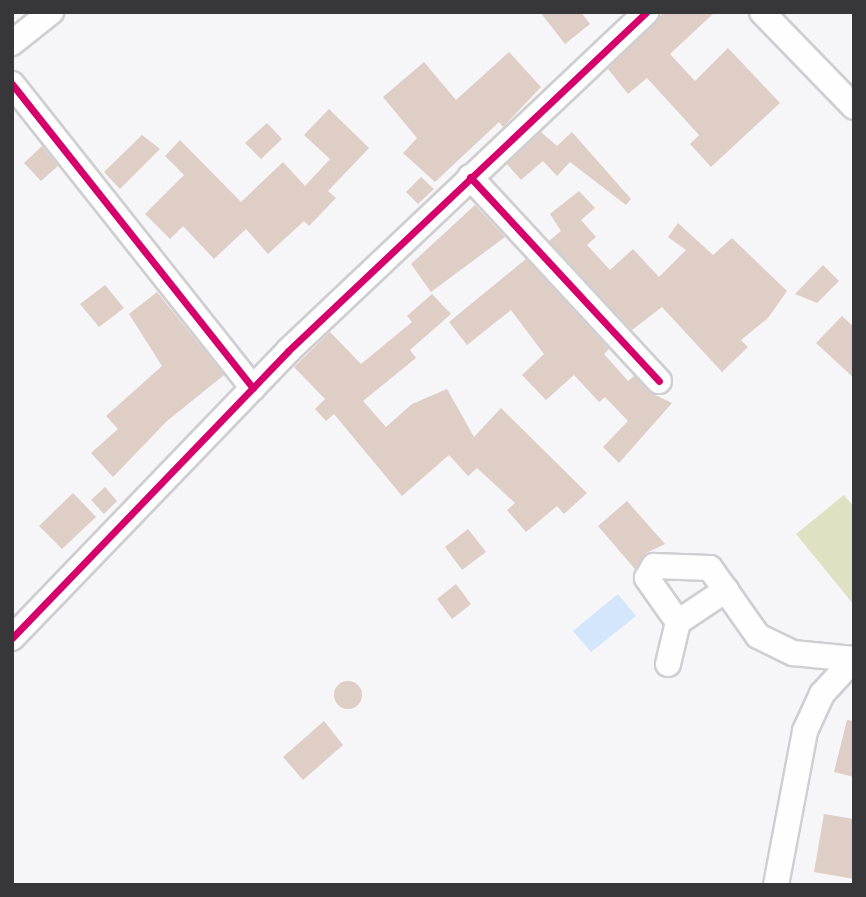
<!DOCTYPE html>
<style>
body{margin:0}
#map{position:relative;width:866px;height:897px;overflow:hidden;background:#f6f5f8;font-family:Cabin,sans-serif}
div>[style]{position:absolute}
.green>*{inset:0;background:#dee2c2}
.water>*{inset:0;background:#d4e6fb}
.building>*{inset:0;background:#dfcec5}
.round{border-radius:50%}
.roads{filter:drop-shadow(2px 0 #cfced0) drop-shadow(-2px 0 #cfced0) drop-shadow(0 2px #cfced0) drop-shadow(0 -2px #cfced0)}
.minor>*{height:24px;margin:-12px;padding:0 12px;transform-origin:12px;border-radius:12px;background:#fefefe}
.cycleway>*{height:7px;margin:-3.5px;padding:0 3.5px;transform-origin:3.5px;border-radius:3.5px;background:#d6006c}
span{translate:-50% -50%;white-space:nowrap;text-align:center;line-height:1.15;-webkit-text-stroke:5px #fff;paint-order:stroke}
.frame{position:absolute;inset:0;border:14px solid #373739;pointer-events:none}
</style>
<div id="map">
<div class="green">
<i style="clip-path:polygon(844px 495px,854px 507px,854px 605px,796px 534px)"></i>
</div>
<div class="water">
<i style="clip-path:polygon(618px 594px,636px 616px,591px 652px,573px 631px)"></i>
</div>
<div class="building">
<i style="clip-path:polygon(540px 12px,581px 12px,590px 24px,565px 44px)"></i>
<i style="clip-path:polygon(664px 12px,715px 12px,670px 54px,695px 81px,728px 48px,780px 103px,711px 167px,690px 144px,699px 135px,647px 78px,628px 94px,608px 69px)"></i>
<i style="clip-path:polygon(509px 52px,541px 87px,503px 127px,499px 122px,435px 182px,403px 153px,417px 138px,383px 97px,424px 62px,456px 100px)"></i>
<i style="clip-path:polygon(329px 109px,369px 148px,328px 191px,336px 198px,309px 226px,304px 221px,268px 254px,246px 229px,214px 259px,183px 226px,170px 239px,145px 214px,184px 175px,165px 156px,180px 140px,241px 202px,283px 162px,305px 186px,330px 159px,304px 135px)"></i>
<i style="clip-path:polygon(267px 123px,282px 139px,261px 159px,245px 143px)"></i>
<i style="clip-path:polygon(541px 132px,557px 146px,572px 132px,631px 199px,626px 205px,570px 162px,557px 176px,543px 161px,521px 180px,507px 164px)"></i>
<i style="clip-path:polygon(142px 135px,160px 149px,120px 189px,104px 172px)"></i>
<i style="clip-path:polygon(42px 146px,58px 166px,41px 181px,24px 163px)"></i>
<i style="clip-path:polygon(421px 177px,434px 189px,418px 204px,406px 192px)"></i>
<i style="clip-path:polygon(579px 191px,595px 208px,581px 220px,596px 237px,587px 245px,610px 270px,633px 249px,659px 277px,686px 250px,668px 237px,678px 223px,713px 255px,732px 238px,787px 291px,768px 318px,741px 340px,748px 347px,722px 372px,662px 307px,632px 330px,549px 241px,561px 231px,550px 214px)"></i>
<i style="clip-path:polygon(475px 205px,505px 237px,431px 292px,411px 264px)"></i>
<i style="clip-path:polygon(526px 259px,609px 349px,604px 354px,628px 381px,634px 376px,649px 392px,672px 403px,619px 463px,603px 447px,628px 421px,605px 397px,599px 402px,574px 375px,546px 400px,522px 375px,544px 354px,511px 310px,467px 345px,449px 322px)"></i>
<i style="clip-path:polygon(823px 265px,839px 281px,817px 303px,795px 294px)"></i>
<i style="clip-path:polygon(105px 285px,124px 308px,99px 327px,80px 304px)"></i>
<i style="clip-path:polygon(157px 292px,224px 375px,167px 421px,113px 477px,91px 453px,118px 429px,106px 416px,162px 366px,129px 314px)"></i>
<i style="clip-path:polygon(432px 294px,451px 314px,410px 350px,416px 358px,363px 401px,386px 427px,412px 404px,447px 389px,474px 437px,501px 408px,587px 493px,564px 514px,557px 506px,526px 532px,507px 510px,515px 503px,477px 468px,468px 476px,449px 455px,402px 496px,334px 414px,326px 421px,315px 409px,325px 399px,294px 367px,330px 332px,361px 364px,412px 322px,407px 316px)"></i>
<i style="clip-path:polygon(842px 316px,854px 327px,854px 378px,816px 343px)"></i>
<i style="clip-path:polygon(105px 487px,117px 501px,104px 514px,91px 500px)"></i>
<i style="clip-path:polygon(73px 493px,96px 517px,62px 549px,39px 526px)"></i>
<i style="clip-path:polygon(627px 501px,665px 544px,646px 553px,635px 569px,598px 526px)"></i>
<i style="clip-path:polygon(468px 529px,486px 552px,462px 570px,445px 547px)"></i>
<i style="clip-path:polygon(456px 584px,471px 604px,452px 619px,437px 599px)"></i>
<i class="round" style="left:334px;top:681px;width:28px;height:28px"></i>
<i style="clip-path:polygon(847px 720px,854px 721px,854px 777px,834px 772px)"></i>
<i style="clip-path:polygon(324px 721px,343px 745px,303px 780px,283px 757px)"></i>
<i style="clip-path:polygon(824px 814px,854px 819px,854px 879px,814px 872px)"></i>
</div>
<div class="roads">
<div class="minor">
<i style="left:762px;top:12px;width:132px;rotate:45.9deg"></i>
<i style="left:12px;top:43px;width:50px;rotate:-38.5deg"></i>
<i style="left:12px;top:84px;width:388px;rotate:51.6deg"></i>
<i style="left:470px;top:177px;width:278px;rotate:47.2deg"></i>
<i style="left:678px;top:622px;width:54px;rotate:-125.2deg"></i>
<i style="left:647px;top:578px;width:14px;rotate:-60deg"></i>
<i style="left:654px;top:566px;width:56px;rotate:2deg"></i>
<i style="left:710px;top:568px;width:83px;rotate:54.8deg"></i>
<i style="left:758px;top:636px;width:39px;rotate:26deg"></i>
<i style="left:793px;top:653px;width:61px;rotate:5.6deg"></i>
<i style="left:12px;top:638px;width:398px;rotate:-46.1deg"></i>
<i style="left:288px;top:351px;width:493px;rotate:-43.4deg"></i>
<i style="left:668px;top:664px;width:43px;rotate:-76.6deg"></i>
<i style="left:678px;top:622px;width:58px;rotate:-33.7deg"></i>
<i style="left:776px;top:885px;width:157px;rotate:-79.3deg"></i>
<i style="left:805px;top:731px;width:41px;rotate:-65.3deg"></i>
<i style="left:822px;top:694px;width:47px;rotate:-47.6deg"></i>
</div>
</div>
<div class="cycleway">
<i style="left:12px;top:84px;width:388px;rotate:51.6deg"></i>
<i style="left:470px;top:177px;width:278px;rotate:47.2deg"></i>
<i style="left:12px;top:638px;width:398px;rotate:-46.1deg"></i>
<i style="left:288px;top:351px;width:493px;rotate:-43.4deg"></i>
</div>
<div class="frame"></div>
</div>
